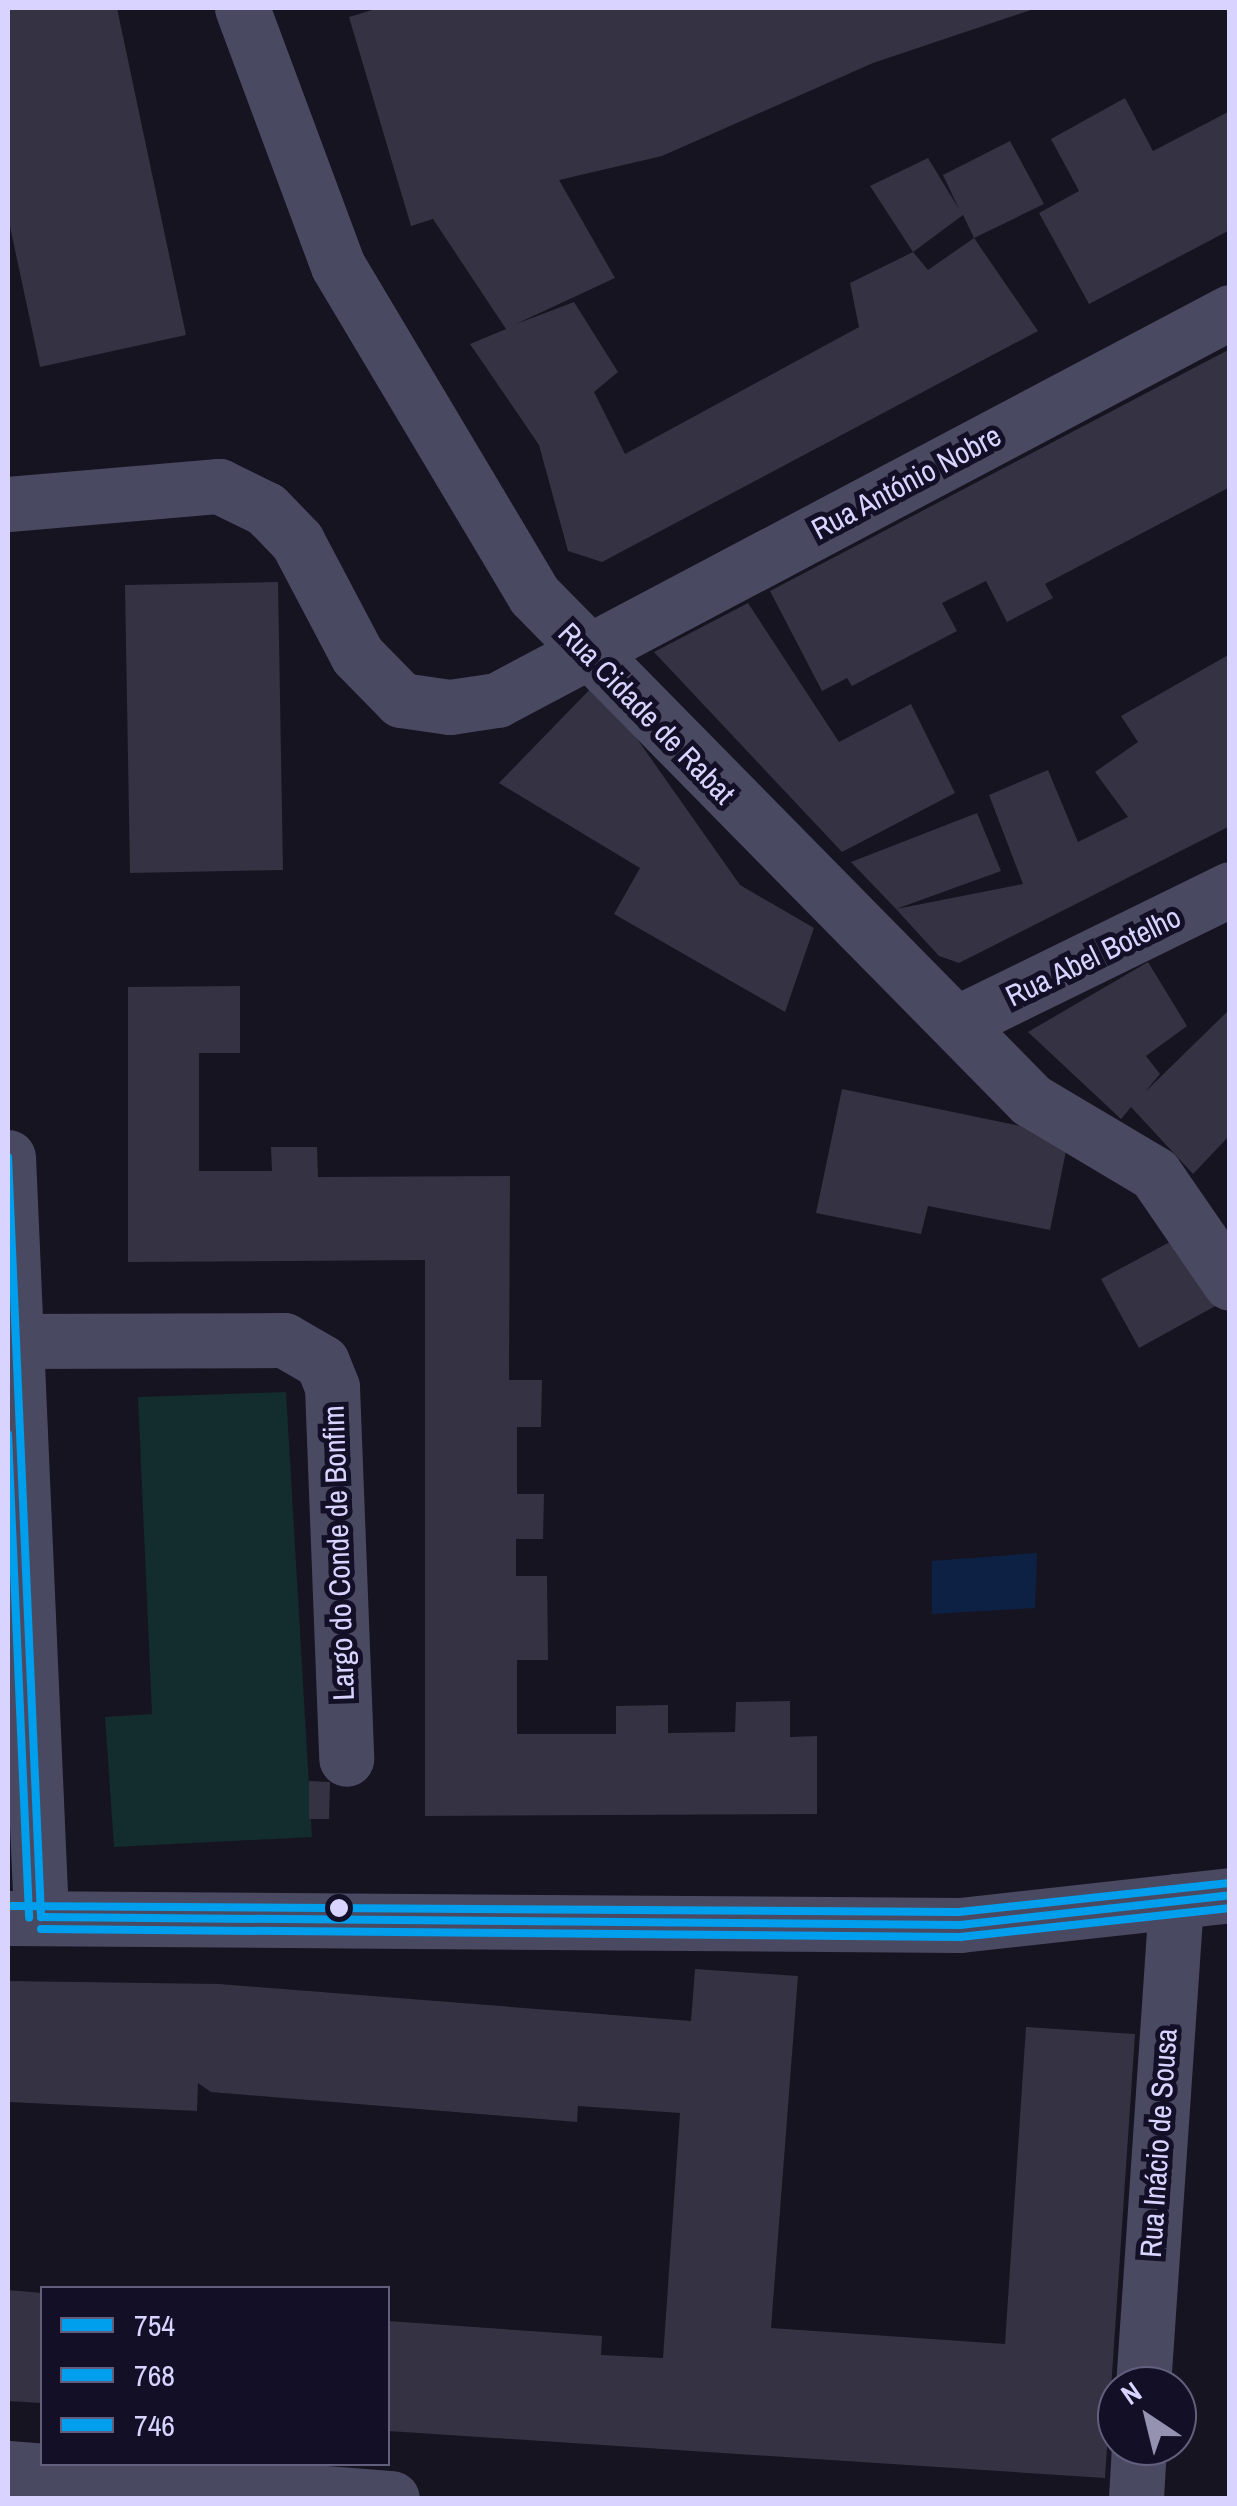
<!DOCTYPE html>
<meta charset="utf-8">
<style>
body{margin:0}
#map{position:relative;width:1237px;height:2506px;overflow:hidden;background:#161421;font-family:"Archivo Narrow",sans-serif}
div>[style]{position:absolute}
.green>*{inset:0;background:#132c2d}
.water>*{inset:0;background:#0d2144}
.building>*{inset:0;background:#343243}
.minor>*{height:55px;margin:-27.5px;padding:0 27.5px;transform-origin:27.5px;border-radius:27.5px;background:#4a4962}
.bus-1>*{height:8px;margin:-4px;padding:0 4px;transform-origin:4px;border-radius:4px;background:#009fee}
.bus-2>*{height:8px;margin:-4px;padding:0 4px;transform-origin:4px;border-radius:4px;background:#009fee}
.bus-3>*{height:8px;margin:-4px;padding:0 4px;transform-origin:4px;border-radius:4px;background:#009fee}
.dots>*{width:28px;height:28px;translate:-50% -50%;box-sizing:border-box;border:5px solid #130f26;border-radius:50%}
span{translate:-50% -50%;white-space:nowrap;text-align:center;line-height:1.15;-webkit-text-stroke:10px #130f26;paint-order:stroke}
.street-label{font-size:30px;color:#d9d4ff}
.frame{position:absolute;inset:0;border:10px solid #d9d4ff;pointer-events:none}
.legend{position:absolute;left:40px;top:2286px;width:350px;height:180px;box-sizing:border-box;background:#130f26;border:2px solid #625e7d;margin:0;padding:12px 18px;list-style:none;font-size:30px;color:#d9d4ff}
.legend li{display:flex;align-items:center;gap:20px;height:50px}
.legend b{width:50px;border:2px solid #625e7d}
.north{position:absolute;left:1097px;top:2366px;width:100px;height:100px;box-sizing:border-box;background:#130f26;border:2px solid #625e7d;border-radius:50%;rotate:325deg;font-size:28px;font-weight:700;line-height:40px;text-align:center;color:#d9d4ff}
.north::after{content:'';display:block;margin:auto;width:35px;height:45px;background:#9591b1;clip-path:polygon(50% 0,100% 100%,50% 72%,0 100%)}
</style>
<div id="map">
<div class="green">
<i style="clip-path:polygon(286px 1392px,312px 1837px,114px 1847px,105px 1717px,152px 1714px,138px 1397px)"></i>
</div>
<div class="water">
<i style="clip-path:polygon(1037px 1553px,1035px 1608px,932px 1614px,932px 1561px)"></i>
</div>
<div class="building">
<i style="clip-path:polygon(8px 8px,117px 8px,186px 335px,40px 367px,8px 217px)"></i>
<i style="clip-path:polygon(379px 8px,1037px 8px,873px 63px,662px 156px,559px 180px,615px 278px,516px 324px,574px 302px,618px 372px,594px 392px,625px 454px,859px 327px,850px 283px,913px 252px,928px 270px,974px 238px,1038px 331px,602px 562px,568px 551px,539px 445px,470px 344px,506px 329px,433px 219px,411px 226px,349px 17px)"></i>
<i style="clip-path:polygon(1125px 98px,1153px 151px,1230px 111px,1230px 230px,1089px 304px,1039px 213px,1079px 191px,1051px 139px)"></i>
<i style="clip-path:polygon(1010px 141px,1044px 204px,974px 238px,963px 215px,913px 252px,870px 186px,928px 158px,959px 209px,943px 175px)"></i>
<i style="clip-path:polygon(1230px 349px,1230px 487px,1045px 584px,1053px 598px,1007px 622px,986px 581px,942px 603px,957px 631px,852px 686px,847px 678px,822px 691px,770px 591px)"></i>
<i style="clip-path:polygon(278px 582px,283px 870px,130px 873px,125px 585px)"></i>
<i style="clip-path:polygon(748px 603px,839px 742px,911px 704px,955px 793px,842px 852px,654px 652px)"></i>
<i style="clip-path:polygon(1230px 654px,1230px 826px,959px 963px,939px 956px,896px 909px,851px 862px,977px 813px,1001px 871px,896px 909px,1023px 884px,989px 795px,1048px 770px,1078px 842px,1128px 817px,1095px 772px,1138px 742px,1121px 716px)"></i>
<i style="clip-path:polygon(597px 682px,740px 885px,814px 928px,785px 1012px,614px 914px,640px 868px,499px 783px)"></i>
<i style="clip-path:polygon(1148px 962px,1187px 1026px,1146px 1056px,1160px 1074px,1145px 1092px,1230px 1009px,1230px 1135px,1193px 1174px,1131px 1107px,1121px 1119px,1028px 1032px)"></i>
<i style="clip-path:polygon(240px 986px,240px 1053px,199px 1053px,199px 1171px,272px 1171px,271px 1147px,317px 1147px,318px 1177px,510px 1176px,509px 1380px,542px 1380px,541px 1427px,517px 1427px,517px 1494px,544px 1494px,543px 1539px,516px 1539px,516px 1576px,547px 1576px,548px 1660px,517px 1660px,517px 1734px,616px 1734px,616px 1706px,668px 1705px,668px 1733px,735px 1732px,736px 1702px,790px 1701px,790px 1737px,817px 1736px,817px 1814px,425px 1816px,425px 1260px,128px 1262px,128px 987px)"></i>
<i style="clip-path:polygon(842px 1089px,1069px 1136px,1050px 1230px,928px 1206px,921px 1234px,816px 1213px)"></i>
<i style="clip-path:polygon(1181px 1236px,1219px 1304px,1139px 1348px,1101px 1279px)"></i>
<i style="clip-path:polygon(309px 1781px,330px 1782px,329px 1819px,309px 1819px)"></i>
<i style="clip-path:polygon(695px 1969px,798px 1976px,771px 2328px,1005px 2344px,1026px 2027px,1135px 2034px,1105px 2478px,388px 2431px,388px 2321px,602px 2336px,601px 2355px,663px 2358px,680px 2113px,578px 2106px,577px 2122px,211px 2092px,198px 2083px,197px 2111px,8px 2102px,8px 1981px,219px 1984px,691px 2021px)"></i>
<i style="clip-path:polygon(8px 2290px,42px 2293px,42px 2403px,8px 2401px)"></i>
</div>
<div class="minor">
<i style="left:242px;top:8px;width:275px;rotate:69.6deg"></i>
<i style="left:338px;top:266px;width:383px;rotate:59.2deg"></i>
<i style="left:534px;top:595px;width:709px;rotate:45.46deg"></i>
<i style="left:1031px;top:1100px;width:144px;rotate:30.8deg"></i>
<i style="left:1155px;top:1174px;width:132px;rotate:55.5deg"></i>
<i style="left:8px;top:504px;width:212px;rotate:-4.9deg"></i>
<i style="left:219px;top:486px;width:52px;rotate:26.1deg"></i>
<i style="left:266px;top:509px;width:45px;rotate:45.9deg"></i>
<i style="left:297px;top:541px;width:129px;rotate:62.2deg"></i>
<i style="left:357px;top:655px;width:63px;rotate:45.6deg"></i>
<i style="left:401px;top:700px;width:49px;rotate:8.1deg"></i>
<i style="left:450px;top:707px;width:48px;rotate:-8.5deg"></i>
<i style="left:497px;top:700px;width:829px;rotate:-27.89deg"></i>
<i style="left:957px;top:1023px;width:304px;rotate:-26.1deg"></i>
<i style="left:8px;top:1157px;width:761px;rotate:87.51deg"></i>
<i style="left:15px;top:1341px;width:269px;rotate:-0.2deg"></i>
<i style="left:284px;top:1340px;width:44px;rotate:30.1deg"></i>
<i style="left:322px;top:1362px;width:27px;rotate:68deg"></i>
<i style="left:332px;top:1387px;width:372px;rotate:87.8deg"></i>
<i style="left:8px;top:1918px;width:952px;rotate:0.42deg"></i>
<i style="left:960px;top:1925px;width:272px;rotate:-6.3deg"></i>
<i style="left:1143px;top:2386px;width:486px;rotate:-86.1deg"></i>
<i style="left:8px;top:2468px;width:385px;rotate:4.5deg"></i>
<i style="left:1136px;top:2498px;width:52px;rotate:-86.7deg"></i>
</div>
<div class="bus-1">
<i style="left:8px;top:1157px;width:761px;rotate:87.51deg"></i>
<i style="left:41px;top:1917px;width:919px;rotate:0.5deg"></i>
<i style="left:960px;top:1925px;width:272px;rotate:-6.3deg"></i>
</div>
<div class="bus-2">
<i style="left:8px;top:1434px;width:484px;rotate:87.5deg"></i>
<i style="left:41px;top:1929px;width:919px;rotate:0.5deg"></i>
<i style="left:960px;top:1937px;width:272px;rotate:-6.1deg"></i>
</div>
<div class="bus-3">
<i style="left:8px;top:1906px;width:951px;rotate:0.36deg"></i>
<i style="left:959px;top:1912px;width:272px;rotate:-6.1deg"></i>
</div>
<div class="dots">
<i style="left:339px;top:1908px;background:#d9d4ff"></i>
</div>
<div class="street-label">
<span style="left:906px;top:482px;rotate:-28deg">Rua António Nobre</span>
<span style="left:647px;top:713px;rotate:46deg">Rua Cidade de Rabat</span>
<span style="left:1093px;top:956px;rotate:-26deg">Rua Abel Botelho</span>
<span style="left:338px;top:1553px;rotate:-92deg">Largo do Conde de Bonfim</span>
<span style="left:1158px;top:2143px;rotate:-86deg">Rua Inácio de Sousa</span>
</div>
<div class="frame"></div>
<ul class="legend">
<li><b style="height:12px;background:#009fee"></b>754</li>
<li><b style="height:12px;background:#009fee"></b>768</li>
<li><b style="height:12px;background:#009fee"></b>746</li>
</ul>
<div class="north">N</div>
</div>
